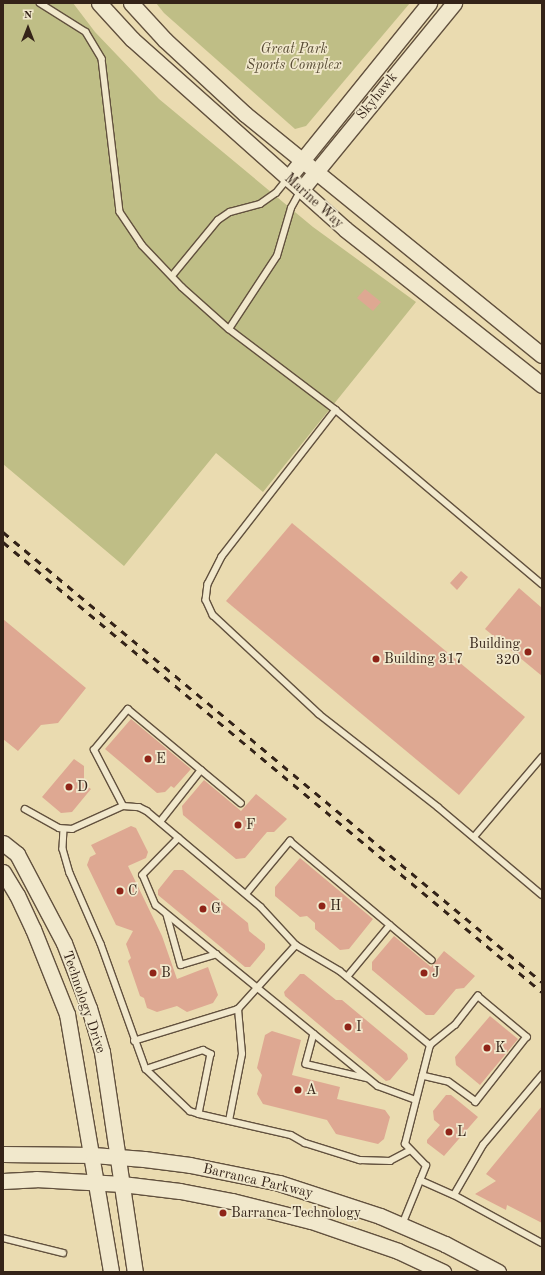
<!DOCTYPE html>
<style>
body{margin:0}
#map{position:relative;width:545px;height:1275px;overflow:hidden;background:#eadbb0;font-family:"Old Standard TT",serif}
div>[style]{position:absolute}
.green>*{inset:0;background:#bfbe86}
.building>*{inset:0;background:#dea892}
.roads{filter:drop-shadow(1px 0 #62513e) drop-shadow(-1px 0 #62513e) drop-shadow(0 1px #62513e) drop-shadow(0 -1px #62513e)}
.lane>*{height:5.5px;margin:-2.75px;padding:0 2.75px;transform-origin:2.75px;border-radius:2.75px;background:#f1e8cc}
.secondary>*{height:15px;margin:-7.5px;padding:0 7.5px;transform-origin:7.5px;border-radius:7.5px;background:#f1e8cc}
.rail>*{height:3px;margin-top:-1.5px;transform-origin:0;background:repeating-linear-gradient(90deg,#342318 0 7px,transparent 0 14px)}
.dots>*{width:11px;height:11px;translate:-50% -50%;box-sizing:border-box;border:2px solid #f1e8cc;border-radius:50%}
span{translate:-50% -50%;white-space:nowrap;text-align:center;line-height:1.15;-webkit-text-stroke:3.5px #f1e8cc;paint-order:stroke}
.park-label{font-size:14px;color:#574a34;font-style:italic}
.street-label{font-size:14px;color:#342318}
.poi-label{font-size:14px;color:#342318}
.right{translate:-100% -50%;text-align:right}
.left{translate:0 -50%;text-align:left}
.frame{position:absolute;inset:0;border:4px solid #342318;pointer-events:none}
.north{position:absolute;left:8px;top:8px;width:40px;height:40px;-webkit-text-stroke:3px #f1e8cc;paint-order:stroke;rotate:0deg;font-size:11px;font-weight:700;line-height:16px;text-align:center;color:#342318}
.north::after{content:'';display:block;margin:auto;width:14px;height:18px;background:#342318;clip-path:polygon(50% 0,100% 100%,50% 72%,0 100%)}
</style>
<div id="map">
<div class="green">
<i style="clip-path:polygon(3px 3px,73px 3px,95px 32px,159px 99px,313px 227px,416px 302px,263px 492px,216px 453px,124px 566px,3px 464px)"></i>
<i style="clip-path:polygon(156px 3px,410px 3px,306px 126px,295px 129px,164px 13px)"></i>
</div>
<div class="building">
<i style="clip-path:polygon(365px 289px,381px 302px,373px 311px,357px 298px)"></i>
<i style="clip-path:polygon(292px 523px,525px 717px,459px 795px,226px 601px)"></i>
<i style="clip-path:polygon(461px 571px,468px 577px,457px 590px,450px 583px)"></i>
<i style="clip-path:polygon(519px 588px,542px 608px,542px 676px,485px 629px)"></i>
<i style="clip-path:polygon(3px 619px,86px 688px,58px 723px,41px 725px,18px 751px,3px 739px)"></i>
<i style="clip-path:polygon(131px 719px,191px 769px,174px 788px,171px 786px,165px 792px,157px 793px,105px 749px)"></i>
<i style="clip-path:polygon(74px 759px,84px 766px,84px 784px,91px 789px,72px 812px,61px 813px,42px 797px)"></i>
<i style="clip-path:polygon(204px 780px,241px 811px,256px 794px,287px 819px,274px 832px,267px 832px,245px 858px,236px 859px,183px 815px,182px 806px)"></i>
<i style="clip-path:polygon(131px 826px,136px 828px,148px 852px,146px 858px,128px 866px,162px 936px,177px 979px,208px 967px,218px 995px,213px 1003px,187px 1012px,177px 1006px,157px 1012px,147px 1008px,144px 998px,140px 996px,128px 961px,131px 958px,126px 944px,133px 931px,116px 925px,87px 865px,90px 857px,96px 854px,91px 845px)"></i>
<i style="clip-path:polygon(300px 858px,373px 919px,349px 949px,340px 950px,315px 929px,315px 923px,307px 916px,300px 917px,275px 896px,275px 887px)"></i>
<i style="clip-path:polygon(174px 870px,183px 870px,248px 923px,249px 931px,265px 944px,265px 949px,250px 967px,245px 967px,158px 895px,158px 890px)"></i>
<i style="clip-path:polygon(394px 936px,431px 967px,444px 951px,475px 976px,464px 988px,456px 989px,434px 1015px,426px 1015px,372px 970px,372px 962px)"></i>
<i style="clip-path:polygon(300px 974px,304px 974px,336px 1000px,342px 1000px,407px 1054px,408px 1059px,390px 1080px,386px 1081px,285px 996px,284px 992px)"></i>
<i style="clip-path:polygon(490px 1016px,518px 1039px,480px 1085px,456px 1065px,455px 1057px)"></i>
<i style="clip-path:polygon(272px 1031px,301px 1040px,292px 1075px,340px 1087px,337px 1099px,385px 1110px,390px 1117px,384px 1139px,378px 1144px,336px 1134px,327px 1120px,263px 1104px,257px 1094px,262px 1075px,257px 1068px,265px 1035px)"></i>
<i style="clip-path:polygon(446px 1095px,451px 1095px,478px 1117px,444px 1156px,427px 1143px,427px 1140px,440px 1125px,434px 1120px,433px 1111px)"></i>
<i style="clip-path:polygon(542px 1106px,542px 1223px,507px 1205px,506px 1210px,475px 1194px,496px 1181px,486px 1174px)"></i>
</div>
<div class="roads">
<div class="lane">
<i style="left:40px;top:3px;width:54px;rotate:32.2deg"></i>
<i style="left:86px;top:32px;width:31px;rotate:59deg"></i>
<i style="left:102px;top:59px;width:154px;rotate:83.3deg"></i>
<i style="left:120px;top:212px;width:40px;rotate:56deg"></i>
<i style="left:142px;top:245px;width:58px;rotate:46.4deg"></i>
<i style="left:182px;top:287px;width:63px;rotate:41.8deg"></i>
<i style="left:229px;top:329px;width:134px;rotate:37.1deg"></i>
<i style="left:336px;top:410px;width:270px;rotate:40.2deg"></i>
<i style="left:172px;top:276px;width:72px;rotate:-50.6deg"></i>
<i style="left:218px;top:220px;width:14px;rotate:-34deg"></i>
<i style="left:230px;top:212px;width:31px;rotate:-15deg"></i>
<i style="left:260px;top:204px;width:19px;rotate:-35deg"></i>
<i style="left:276px;top:193px;width:19px;rotate:-51deg"></i>
<i style="left:229px;top:329px;width:87px;rotate:-56.7deg"></i>
<i style="left:277px;top:256px;width:50px;rotate:-73.7deg"></i>
<i style="left:291px;top:208px;width:18px;rotate:-61deg"></i>
<i style="left:336px;top:410px;width:186px;rotate:127.8deg"></i>
<i style="left:222px;top:557px;width:30px;rotate:117deg"></i>
<i style="left:208px;top:584px;width:16px;rotate:97deg"></i>
<i style="left:206px;top:600px;width:17px;rotate:65deg"></i>
<i style="left:213px;top:615px;width:145px;rotate:43deg"></i>
<i style="left:319px;top:714px;width:151px;rotate:38deg"></i>
<i style="left:438px;top:807px;width:136px;rotate:40.2deg"></i>
<i style="left:123px;top:806px;width:63px;rotate:-117.4deg"></i>
<i style="left:94px;top:750px;width:53px;rotate:-50.3deg"></i>
<i style="left:128px;top:709px;width:147px;rotate:39.8deg"></i>
<i style="left:25px;top:809px;width:39px;rotate:29deg"></i>
<i style="left:59px;top:828px;width:13px;rotate:4deg"></i>
<i style="left:72px;top:829px;width:56px;rotate:-24.3deg"></i>
<i style="left:123px;top:806px;width:16px;rotate:4deg"></i>
<i style="left:139px;top:807px;width:9px;rotate:27deg"></i>
<i style="left:147px;top:811px;width:149px;rotate:40.1deg"></i>
<i style="left:261px;top:907px;width:52px;rotate:47.4deg"></i>
<i style="left:296px;top:945px;width:51px;rotate:30.6deg"></i>
<i style="left:340px;top:971px;width:117px;rotate:39.4deg"></i>
<i style="left:160px;top:822px;width:66px;rotate:-51.7deg"></i>
<i style="left:64px;top:829px;width:20px;rotate:93deg"></i>
<i style="left:63px;top:849px;width:25px;rotate:74deg"></i>
<i style="left:70px;top:873px;width:77px;rotate:66.4deg"></i>
<i style="left:101px;top:944px;width:133px;rotate:70.2deg"></i>
<i style="left:146px;top:1069px;width:61px;rotate:43.7deg"></i>
<i style="left:190px;top:1111px;width:9px;rotate:18deg"></i>
<i style="left:199px;top:1114px;width:94px;rotate:12.9deg"></i>
<i style="left:291px;top:1135px;width:16px;rotate:30deg"></i>
<i style="left:305px;top:1143px;width:58px;rotate:17.2deg"></i>
<i style="left:360px;top:1160px;width:30px;rotate:2deg"></i>
<i style="left:390px;top:1161px;width:21px;rotate:-28deg"></i>
<i style="left:474px;top:837px;width:105px;rotate:-49.6deg"></i>
<i style="left:179px;top:838px;width:52px;rotate:134.2deg"></i>
<i style="left:143px;top:875px;width:33px;rotate:67deg"></i>
<i style="left:156px;top:905px;width:286px;rotate:39.2deg"></i>
<i style="left:378px;top:1086px;width:40px;rotate:20.2deg"></i>
<i style="left:246px;top:894px;width:69px;rotate:-50.3deg"></i>
<i style="left:290px;top:841px;width:185px;rotate:40deg"></i>
<i style="left:167px;top:915px;width:52px;rotate:74.4deg"></i>
<i style="left:181px;top:965px;width:37px;rotate:-17deg"></i>
<i style="left:347px;top:977px;width:67px;rotate:-50.4deg"></i>
<i style="left:314px;top:1034px;width:31px;rotate:105deg"></i>
<i style="left:306px;top:1064px;width:62px;rotate:13.1deg"></i>
<i style="left:134px;top:1041px;width:109px;rotate:-17.1deg"></i>
<i style="left:238px;top:1009px;width:86px;rotate:-47.8deg"></i>
<i style="left:146px;top:1069px;width:60px;rotate:-18.4deg"></i>
<i style="left:203px;top:1050px;width:9px;rotate:27deg"></i>
<i style="left:211px;top:1054px;width:61px;rotate:101.3deg"></i>
<i style="left:229px;top:1121px;width:68px;rotate:-79deg"></i>
<i style="left:242px;top:1054px;width:45px;rotate:-95.1deg"></i>
<i style="left:420px;top:1180px;width:37px;rotate:24deg"></i>
<i style="left:454px;top:1195px;width:100px;rotate:28.6deg"></i>
<i style="left:454px;top:1195px;width:58px;rotate:-59.9deg"></i>
<i style="left:483px;top:1145px;width:92px;rotate:-49.9deg"></i>
<i style="left:402px;top:1225px;width:64px;rotate:-67.9deg"></i>
<i style="left:426px;top:1166px;width:30px;rotate:-134deg"></i>
<i style="left:405px;top:1144px;width:102px;rotate:-75.8deg"></i>
<i style="left:430px;top:1045px;width:32px;rotate:-39deg"></i>
<i style="left:455px;top:1025px;width:37px;rotate:-52deg"></i>
<i style="left:478px;top:996px;width:64px;rotate:39.9deg"></i>
<i style="left:527px;top:1037px;width:83px;rotate:128.1deg"></i>
<i style="left:476px;top:1102px;width:34px;rotate:-144deg"></i>
<i style="left:448px;top:1082px;width:26px;rotate:-167deg"></i>
<i style="left:3px;top:1238px;width:62px;rotate:14deg"></i>
</div>
<div class="secondary">
<i style="left:99px;top:3px;width:49px;rotate:47.5deg"></i>
<i style="left:132px;top:39px;width:285px;rotate:41.7deg"></i>
<i style="left:345px;top:229px;width:251px;rotate:38.4deg"></i>
<i style="left:131px;top:3px;width:50px;rotate:47.4deg"></i>
<i style="left:165px;top:40px;width:109px;rotate:42.8deg"></i>
<i style="left:245px;top:114px;width:382px;rotate:39.1deg"></i>
<i style="left:288px;top:178px;width:225px;rotate:-51.1deg"></i>
<i style="left:301px;top:190px;width:242px;rotate:-50.7deg"></i>
<i style="left:3px;top:843px;width:18px;rotate:38deg"></i>
<i style="left:17px;top:854px;width:101px;rotate:62.2deg"></i>
<i style="left:64px;top:943px;width:70px;rotate:69deg"></i>
<i style="left:89px;top:1008px;width:46px;rotate:73.5deg"></i>
<i style="left:102px;top:1052px;width:222px;rotate:81.5deg"></i>
<i style="left:3px;top:872px;width:27px;rotate:59deg"></i>
<i style="left:17px;top:895px;width:38px;rotate:65deg"></i>
<i style="left:33px;top:929px;width:92px;rotate:68.2deg"></i>
<i style="left:67px;top:1014px;width:262px;rotate:80.3deg"></i>
<i style="left:3px;top:1154px;width:90px;rotate:0.6deg"></i>
<i style="left:93px;top:1155px;width:51px;rotate:4.5deg"></i>
<i style="left:144px;top:1159px;width:46px;rotate:7.4deg"></i>
<i style="left:190px;top:1165px;width:91px;rotate:11.4deg"></i>
<i style="left:279px;top:1183px;width:106px;rotate:18.1deg"></i>
<i style="left:380px;top:1216px;width:71px;rotate:23.3deg"></i>
<i style="left:445px;top:1244px;width:60px;rotate:27.8deg"></i>
<i style="left:3px;top:1181px;width:33px;rotate:-3deg"></i>
<i style="left:36px;top:1179px;width:86px;rotate:3.3deg"></i>
<i style="left:122px;top:1184px;width:58px;rotate:6.9deg"></i>
<i style="left:180px;top:1191px;width:53px;rotate:10.9deg"></i>
<i style="left:232px;top:1201px;width:81px;rotate:14.2deg"></i>
<i style="left:311px;top:1221px;width:92px;rotate:19deg"></i>
<i style="left:398px;top:1251px;width:50px;rotate:25deg"></i>
</div>
</div>
<div class="rail">
<i style="left:3px;top:532px;width:702px;rotate:39.86deg"></i>
<i style="left:3px;top:542px;width:702px;rotate:39.86deg"></i>
</div>
<div class="dots">
<i style="left:528px;top:652px;background:#8f2418"></i>
<i style="left:376px;top:659px;background:#8f2418"></i>
<i style="left:148px;top:759px;background:#8f2418"></i>
<i style="left:69px;top:787px;background:#8f2418"></i>
<i style="left:238px;top:825px;background:#8f2418"></i>
<i style="left:120px;top:891px;background:#8f2418"></i>
<i style="left:322px;top:906px;background:#8f2418"></i>
<i style="left:203px;top:909px;background:#8f2418"></i>
<i style="left:153px;top:973px;background:#8f2418"></i>
<i style="left:424px;top:973px;background:#8f2418"></i>
<i style="left:348px;top:1027px;background:#8f2418"></i>
<i style="left:487px;top:1048px;background:#8f2418"></i>
<i style="left:298px;top:1090px;background:#8f2418"></i>
<i style="left:449px;top:1132px;background:#8f2418"></i>
<i style="left:223px;top:1213px;background:#8f2418"></i>
</div>
<div class="park-label">
<span style="left:294px;top:57px">Great Park<br>Sports Complex</span>
</div>
<div class="street-label">
<span style="left:377px;top:96px;rotate:-51deg">Skyhawk</span>
<span style="left:314px;top:201px;rotate:42deg">Marine Way</span>
<span style="left:84px;top:1002px;rotate:71deg">Technology Drive</span>
<span style="left:258px;top:1181px;rotate:13deg">Barranca Parkway</span>
</div>
<div class="poi-label">
<span class="right" style="left:520px;top:652px">Building<br>320</span>
<span class="left" style="left:384px;top:659px">Building 317</span>
<span class="left" style="left:156px;top:759px">E</span>
<span class="left" style="left:77px;top:787px">D</span>
<span class="left" style="left:246px;top:825px">F</span>
<span class="left" style="left:128px;top:891px">C</span>
<span class="left" style="left:330px;top:906px">H</span>
<span class="left" style="left:211px;top:909px">G</span>
<span class="left" style="left:161px;top:973px">B</span>
<span class="left" style="left:432px;top:973px">J</span>
<span class="left" style="left:356px;top:1027px">I</span>
<span class="left" style="left:495px;top:1048px">K</span>
<span class="left" style="left:306px;top:1090px">A</span>
<span class="left" style="left:457px;top:1132px">L</span>
<span class="left" style="left:231px;top:1213px">Barranca-Technology</span>
</div>
<div class="frame"></div>
<div class="north">N</div>
</div>
